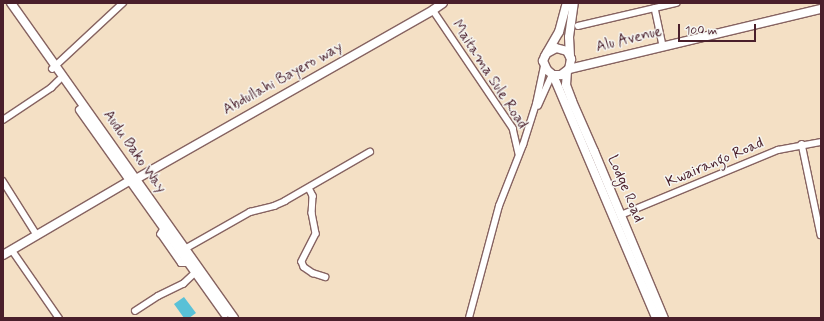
<!DOCTYPE html>
<style>
body{margin:0}
#map{position:relative;width:824px;height:321px;overflow:hidden;background:#f4e0c5;font-family:Mynerve,sans-serif}
div>[style]{position:absolute}
.water>*{inset:0;background:#59c1d7}
.roads{filter:drop-shadow(1px 0 #866361) drop-shadow(-1px 0 #866361) drop-shadow(0 1px #866361) drop-shadow(0 -1px #866361)}
.street>*{height:5.5px;margin:-2.75px;padding:0 2.75px;transform-origin:2.75px;border-radius:2.75px;background:#fff}
.secondary>*{height:8px;margin:-4px;padding:0 4px;transform-origin:4px;border-radius:4px;background:#fff}
span{translate:-50% -50%;white-space:nowrap;text-align:center;line-height:1.15;-webkit-text-stroke:3px #f6f6f2;paint-order:stroke}
.street-label{font-size:15px;color:#4a1f2b}
.frame{position:absolute;inset:0;border:4px solid #4a1f2b;pointer-events:none}
.scale{position:absolute;left:678px;top:24px;width:78px;height:18px;box-sizing:border-box;border:2px solid #4a1f2b;border-top:0;padding-left:5px;font-size:12px;line-height:14px;white-space:nowrap;color:#4a1f2b;-webkit-text-stroke:3px #f6f6f2;paint-order:stroke}
</style>
<div id="map">
<div class="water">
<i style="clip-path:polygon(184px 297px,196px 313px,189px 318px,184px 318px,174px 304px)"></i>
</div>
<div class="roads">
<div class="street">
<i style="left:655px;top:8px;width:39px;rotate:78deg"></i>
<i style="left:433px;top:10px;width:143px;rotate:55.9deg"></i>
<i style="left:513px;top:128px;width:26px;rotate:77deg"></i>
<i style="left:578px;top:26px;width:101px;rotate:-13.2deg"></i>
<i style="left:52px;top:69px;width:97px;rotate:-42.9deg"></i>
<i style="left:538px;top:106px;width:35px;rotate:-66deg"></i>
<i style="left:3px;top:120px;width:58px;rotate:-33.7deg"></i>
<i style="left:51px;top:88px;width:11px;rotate:-45deg"></i>
<i style="left:802px;top:144px;width:93px;rotate:78.2deg"></i>
<i style="left:3px;top:181px;width:64px;rotate:57.8deg"></i>
<i style="left:309px;top:188px;width:9px;rotate:63deg"></i>
<i style="left:313px;top:196px;width:17px;rotate:93deg"></i>
<i style="left:312px;top:213px;width:21px;rotate:79deg"></i>
<i style="left:316px;top:234px;width:31px;rotate:117deg"></i>
<i style="left:302px;top:262px;width:5px;rotate:68deg"></i>
<i style="left:304px;top:267px;width:11px;rotate:34deg"></i>
<i style="left:313px;top:273px;width:13px;rotate:18deg"></i>
<i style="left:621px;top:215px;width:170px;rotate:-22.5deg"></i>
<i style="left:778px;top:150px;width:44px;rotate:-10.5deg"></i>
<i style="left:164px;top:229px;width:6px;rotate:121deg"></i>
<i style="left:161px;top:234px;width:35px;rotate:55deg"></i>
<i style="left:181px;top:263px;width:7px"></i>
<i style="left:185px;top:249px;width:75px;rotate:-29.6deg"></i>
<i style="left:250px;top:212px;width:25px;rotate:-14deg"></i>
<i style="left:274px;top:206px;width:12px;rotate:-24deg"></i>
<i style="left:285px;top:201px;width:98px;rotate:-30deg"></i>
<i style="left:12px;top:250px;width:83px;rotate:55.3deg"></i>
<i style="left:135px;top:311px;width:27px;rotate:-33deg"></i>
<i style="left:158px;top:296px;width:28px;rotate:-26deg"></i>
<i style="left:183px;top:284px;width:16px;rotate:-43deg"></i>
<i style="left:469px;top:318px;width:116px;rotate:-75deg"></i>
<i style="left:499px;top:206px;width:66px;rotate:-68.5deg"></i>
<i style="left:523px;top:145px;width:43px;rotate:-72.4deg"></i>
<i style="left:536px;top:104px;width:40px;rotate:-78deg"></i>
</div>
<div class="secondary">
<i style="left:11px;top:3px;width:386px;rotate:54.7deg"></i>
<i style="left:547px;top:53px;width:10px;rotate:-29deg"></i>
<i style="left:556px;top:48px;width:11px;rotate:15deg"></i>
<i style="left:567px;top:51px;width:9px;rotate:63deg"></i>
<i style="left:571px;top:59px;width:10px;rotate:101deg"></i>
<i style="left:569px;top:69px;width:10px;rotate:143deg"></i>
<i style="left:561px;top:75px;width:8px;rotate:180deg"></i>
<i style="left:553px;top:75px;width:8px;rotate:-140deg"></i>
<i style="left:547px;top:70px;width:10px;rotate:-114deg"></i>
<i style="left:543px;top:61px;width:5px;rotate:-68deg"></i>
<i style="left:545px;top:56px;width:28px;rotate:-60deg"></i>
<i style="left:559px;top:32px;width:30px;rotate:-75deg"></i>
<i style="left:570px;top:56px;width:19px;rotate:-93deg"></i>
<i style="left:569px;top:37px;width:34px;rotate:-82deg"></i>
<i style="left:569px;top:69px;width:259px;rotate:-13.4deg"></i>
<i style="left:567px;top:71px;width:14px;rotate:94deg"></i>
<i style="left:566px;top:85px;width:17px;rotate:69deg"></i>
<i style="left:572px;top:101px;width:55px;rotate:66.3deg"></i>
<i style="left:594px;top:151px;width:181px;rotate:67.3deg"></i>
<i style="left:553px;top:75px;width:264px;rotate:67deg"></i>
<i style="left:80px;top:110px;width:250px;rotate:54.6deg"></i>
<i style="left:136px;top:179px;width:342px;rotate:-29.6deg"></i>
<i style="left:433px;top:10px;width:12px;rotate:-35deg"></i>
<i style="left:3px;top:255px;width:146px;rotate:-30.4deg"></i>
</div>
</div>
<div class="street-label">
<span style="left:629px;top:40px;rotate:-14deg">Alu Avenue</span>
<span style="left:489px;top:75px;rotate:57deg">Maitama Sule Road</span>
<span style="left:283px;top:79px;rotate:-29deg">Abdullahi Bayero way</span>
<span style="left:134px;top:152px;rotate:55deg">Audu Bako Way</span>
<span style="left:715px;top:163px;rotate:-23deg">Kwairango Road</span>
<span style="left:625px;top:189px;rotate:67deg">Lodge Road</span>
</div>
<div class="frame"></div>
<div class="scale">100 m</div>
</div>
